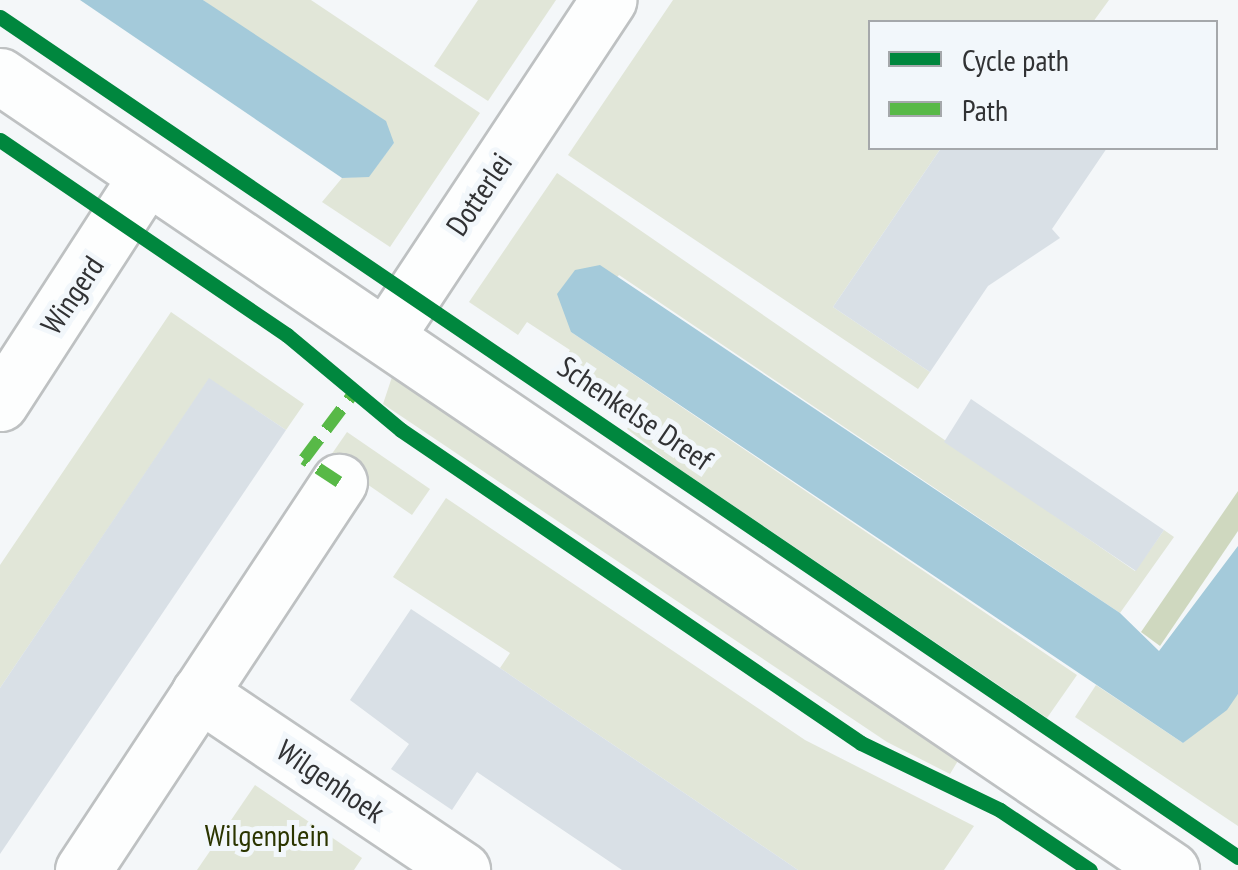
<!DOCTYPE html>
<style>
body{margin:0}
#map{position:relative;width:1238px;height:870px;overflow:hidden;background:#f4f7f9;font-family:"PT Sans Narrow",sans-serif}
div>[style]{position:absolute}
.green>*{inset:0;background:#e1e6d8}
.forest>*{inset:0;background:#cfd8bf}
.water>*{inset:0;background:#a4cada}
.building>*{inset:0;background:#d9e0e6}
.roads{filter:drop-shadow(2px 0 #bec1c2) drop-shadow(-2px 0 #bec1c2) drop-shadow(0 2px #bec1c2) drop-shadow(0 -2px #bec1c2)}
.minor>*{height:55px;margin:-27.5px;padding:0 27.5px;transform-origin:27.5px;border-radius:27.5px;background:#fdfefe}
.quiet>*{height:12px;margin-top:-6px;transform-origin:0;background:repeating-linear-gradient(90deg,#58b947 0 25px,transparent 0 37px)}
.cycleway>*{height:15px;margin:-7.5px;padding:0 7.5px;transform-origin:7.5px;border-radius:7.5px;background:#00873e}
span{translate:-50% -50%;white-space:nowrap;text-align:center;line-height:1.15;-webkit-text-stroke:10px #f2f7fb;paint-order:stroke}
.street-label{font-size:30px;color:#313234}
.park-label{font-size:30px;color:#2b3500}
.legend{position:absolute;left:868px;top:20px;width:350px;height:130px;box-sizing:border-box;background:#f2f7fb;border:2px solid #a5a8ab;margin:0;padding:12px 18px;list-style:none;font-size:30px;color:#313234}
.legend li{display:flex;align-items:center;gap:20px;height:50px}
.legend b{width:50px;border:2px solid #a5a8ab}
</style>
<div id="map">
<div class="green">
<i style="clip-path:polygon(203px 0,311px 0,480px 113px,390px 247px,322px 202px,342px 178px,369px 176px,394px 143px)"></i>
<i style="clip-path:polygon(478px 0,556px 0,488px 101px,434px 66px)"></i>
<i style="clip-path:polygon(673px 0,1109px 0,1093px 22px,870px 22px,870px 148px,941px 148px,833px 307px,930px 372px,918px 389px,568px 155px)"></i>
<i style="clip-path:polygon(557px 173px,1135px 571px,1164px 530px,1174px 537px,1120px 613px,619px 275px,571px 332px,1077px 675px,1047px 718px,672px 464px,627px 429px,635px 414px,561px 365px,570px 350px,527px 322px,518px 335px,469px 302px)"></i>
<i style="clip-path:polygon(171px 312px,304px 404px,286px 430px,209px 379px,0 688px,0 565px)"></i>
<i style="clip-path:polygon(392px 377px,959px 759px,950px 774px,887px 742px,383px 404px)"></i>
<i style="clip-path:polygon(347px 432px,430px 489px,412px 515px,329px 458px)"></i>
<i style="clip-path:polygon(446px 498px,805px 740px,974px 826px,944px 870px,798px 870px,500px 668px,510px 653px,393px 577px)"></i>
<i style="clip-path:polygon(1096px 685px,1183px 743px,1238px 694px,1238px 826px,1075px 717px)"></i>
<i style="clip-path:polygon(255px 785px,362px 858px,354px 870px,197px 870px)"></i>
</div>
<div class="forest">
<i style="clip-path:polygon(1238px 491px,1238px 531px,1160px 646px,1141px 632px)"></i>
</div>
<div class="water">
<i style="clip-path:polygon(80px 0,203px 0,386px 121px,394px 143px,369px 177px,342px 178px)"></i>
<i style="clip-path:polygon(600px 265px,1120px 613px,1159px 651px,1238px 546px,1238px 694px,1227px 710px,1183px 743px,571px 332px,557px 294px,575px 270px)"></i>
</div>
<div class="building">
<i style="clip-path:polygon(941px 148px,1107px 148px,1052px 229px,1060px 238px,988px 286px,930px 372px,833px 307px)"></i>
<i style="clip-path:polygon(209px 378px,286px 430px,0 854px,0 688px)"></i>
<i style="clip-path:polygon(971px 399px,1164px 530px,1136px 571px,944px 442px)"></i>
<i style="clip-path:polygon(411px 609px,500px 668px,798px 870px,622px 870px,477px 772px,452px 810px,391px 769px,409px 744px,350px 700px)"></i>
</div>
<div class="roads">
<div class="minor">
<i style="left:0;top:76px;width:1415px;rotate:34.14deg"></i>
<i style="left:386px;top:336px;width:403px;rotate:-56.5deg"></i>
<i style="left:0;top:403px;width:270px;rotate:-57.1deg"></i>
<i style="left:199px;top:693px;width:317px;rotate:33.9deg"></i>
<i style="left:83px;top:870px;width:465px;rotate:-56.6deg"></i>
</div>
</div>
<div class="quiet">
<i style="left:339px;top:482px;width:42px;rotate:-146.7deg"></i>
<i style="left:304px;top:459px;width:85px;rotate:-53.1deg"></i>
</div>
<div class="cycleway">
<i style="left:0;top:17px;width:1496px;rotate:34.16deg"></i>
<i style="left:0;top:140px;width:347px;rotate:34.2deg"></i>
<i style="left:287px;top:335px;width:148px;rotate:39.8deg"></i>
<i style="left:401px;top:430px;width:556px;rotate:34.23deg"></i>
<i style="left:861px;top:743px;width:154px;rotate:25.7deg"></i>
<i style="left:1000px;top:810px;width:108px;rotate:33.7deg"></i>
</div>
<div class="street-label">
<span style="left:479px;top:194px;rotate:-56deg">Dotterlei</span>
<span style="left:72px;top:295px;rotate:-56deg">Wingerd</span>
<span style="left:635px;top:413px;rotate:34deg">Schenkelse Dreef</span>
<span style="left:331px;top:781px;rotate:34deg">Wilgenhoek</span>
</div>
<div class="park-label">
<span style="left:267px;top:835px">Wilgenplein</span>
</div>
<ul class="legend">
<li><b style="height:12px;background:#00873e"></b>Cycle path</li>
<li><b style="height:12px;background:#58b947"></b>Path</li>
</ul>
</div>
